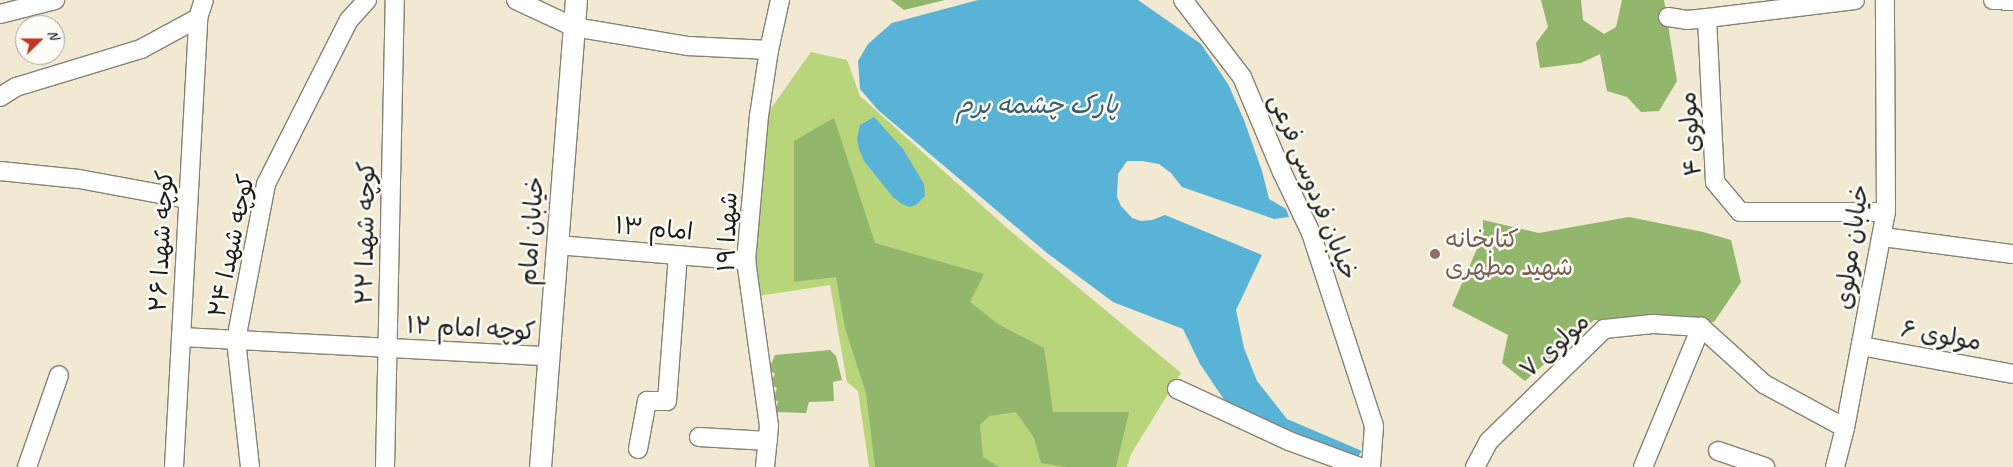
<!DOCTYPE html>
<meta charset="utf-8">
<style>
body{margin:0}
#map{position:relative;width:2013px;height:467px;overflow:hidden;background:#f1e9d1;font-family:Caveat,"Playpen Sans Arabic",sans-serif}
div>[style]{position:absolute}
.green>*{inset:0;background:#b8d57b}
.forest>*{inset:0;background:#92b66b}
.water>*{inset:0;background:#58b3d6}
.roads{filter:drop-shadow(1px 0 #868276) drop-shadow(-1px 0 #868276) drop-shadow(0 1px #868276) drop-shadow(0 -1px #868276)}
.minor>*{height:18px;margin:-9px;padding:0 9px;transform-origin:9px;border-radius:9px;background:#fff}
.major>*{height:21px;margin:-10.5px;padding:0 10.5px;transform-origin:10.5px;border-radius:10.5px;background:#fff}
.dots>*{width:14px;height:14px;translate:-50% -50%;box-sizing:border-box;border:2px solid #fdfcf7;border-radius:50%}
span{translate:-50% -50%;white-space:nowrap;text-align:center;line-height:1.15;-webkit-text-stroke:5px #fdfcf7;paint-order:stroke}
.street-label{font-size:24px;color:#1c1c1c}
.education-label{font-size:24px;color:#785e54}
.left{translate:0 -50%;text-align:left}
.water-label{font-size:25px;color:#376070;font-style:italic}
.north{position:absolute;left:15px;top:15px;width:50px;height:50px;box-sizing:border-box;background:#fdfcf7;border:1px solid #a3a29f;border-radius:50%;rotate:68deg;font-size:14px;font-weight:700;line-height:20px;text-align:center;color:#1c1c1c}
.north::after{content:'';display:block;margin:auto;width:18px;height:22px;background:#c8321e;clip-path:polygon(50% 0,100% 100%,50% 72%,0 100%)}
</style>
<div id="map">
<div class="green">
<i style="clip-path:polygon(811px 52px,847px 60px,860px 96px,1008px 229px,1181px 373px,1131px 454px,1127px 467px,869px 467px,858px 391px,847px 382px,830px 285px,759px 296px,752px 257px,767px 114px)"></i>
</div>
<div class="forest">
<i style="clip-path:polygon(891px 0,945px 0,904px 10px)"></i>
<i style="clip-path:polygon(1541px 0,1581px 0,1583px 20px,1604px 34px,1616px 27px,1622px 0,1664px 0,1677px 81px,1659px 111px,1641px 112px,1627px 97px,1607px 91px,1600px 54px,1581px 63px,1540px 68px,1536px 43px,1548px 27px)"></i>
<i style="clip-path:polygon(834px 118px,875px 243px,984px 274px,970px 302px,998px 324px,1044px 348px,1053px 412px,1129px 412px,1116px 467px,1065px 467px,1041px 463px,1034px 438px,1016px 412px,989px 416px,980px 425px,983px 457px,999px 467px,875px 467px,866px 393px,845px 328px,836px 277px,794px 282px,794px 141px)"></i>
<i style="clip-path:polygon(1629px 217px,1703px 232px,1731px 240px,1741px 282px,1714px 322px,1594px 320px,1525px 381px,1502px 363px,1508px 335px,1452px 306px,1483px 235px,1483px 220px,1539px 233px)"></i>
<i style="clip-path:polygon(830px 350px,836px 356px,842px 380px,833px 382px,834px 401px,809px 402px,806px 413px,776px 412px,778px 401px,773px 400px,777px 388px,770px 384px,775px 374px,769px 369px,775px 355px)"></i>
</div>
<div class="water">
<i style="clip-path:polygon(978px 0,1138px 0,1201px 44px,1228px 84px,1244px 120px,1262px 171px,1269px 199px,1286px 209px,1289px 217px,1274px 219px,1182px 187px,1171px 173px,1159px 164px,1142px 161px,1127px 161px,1118px 174px,1117px 197px,1121px 206px,1132px 218px,1141px 221px,1152px 220px,1165px 215px,1262px 255px,1236px 310px,1244px 348px,1257px 381px,1287px 419px,1362px 451px,1357px 458px,1326px 447px,1225px 401px,1200px 364px,1183px 329px,1113px 302px,1047px 253px,878px 110px,860px 89px,858px 61px,868px 44px,892px 23px)"></i>
<i style="clip-path:polygon(874px 117px,903px 149px,924px 184px,925px 196px,916px 205px,910px 207px,902px 204px,893px 197px,864px 161px,859px 149px,857px 138px,860px 125px)"></i>
</div>
<div class="roads">
<div class="minor">
<i style="left:516px;top:0;width:64px;rotate:25deg"></i>
<i style="left:574px;top:27px;width:116px;rotate:9.5deg"></i>
<i style="left:688px;top:46px;width:81px;rotate:2.8deg"></i>
<i style="left:1183px;top:0;width:97px;rotate:52.5deg"></i>
<i style="left:1242px;top:77px;width:103px;rotate:67.2deg"></i>
<i style="left:1282px;top:172px;width:68px;rotate:64.6deg"></i>
<i style="left:1311px;top:233px;width:203px;rotate:71.9deg"></i>
<i style="left:1374px;top:426px;width:41px;rotate:94.2deg"></i>
<i style="left:1993px;top:0;width:20px;rotate:3deg"></i>
<i style="left:0;top:14px;width:57px;rotate:-14.3deg"></i>
<i style="left:1668px;top:17px;width:19px;rotate:9deg"></i>
<i style="left:1687px;top:20px;width:20px;rotate:-6deg"></i>
<i style="left:1707px;top:18px;width:149px;rotate:-6.9deg"></i>
<i style="left:1707px;top:18px;width:164px;rotate:87.2deg"></i>
<i style="left:1715px;top:182px;width:39px;rotate:50deg"></i>
<i style="left:1740px;top:212px;width:146px"></i>
<i style="left:0;top:97px;width:19px;rotate:-32deg"></i>
<i style="left:16px;top:87px;width:131px;rotate:-16.9deg"></i>
<i style="left:141px;top:49px;width:65px;rotate:-28.5deg"></i>
<i style="left:0;top:171px;width:79px;rotate:5.8deg"></i>
<i style="left:79px;top:179px;width:111px;rotate:10.4deg"></i>
<i style="left:1883px;top:237px;width:131px;rotate:7.5deg"></i>
<i style="left:557px;top:245px;width:190px;rotate:4.8deg"></i>
<i style="left:181px;top:337px;width:367px;rotate:3deg"></i>
<i style="left:1861px;top:346px;width:155px;rotate:10.4deg"></i>
<i style="left:1177px;top:389px;width:123px;rotate:24.9deg"></i>
<i style="left:1289px;top:441px;width:76px;rotate:20.1deg"></i>
<i style="left:699px;top:437px;width:69px;rotate:3.3deg"></i>
<i style="left:638px;top:449px;width:49px;rotate:-79.4deg"></i>
<i style="left:647px;top:401px;width:20px"></i>
<i style="left:667px;top:401px;width:146px;rotate:-85.7deg"></i>
<i style="left:1718px;top:451px;width:50px;rotate:18.8deg"></i>
<i style="left:27px;top:467px;width:97px;rotate:-70.8deg"></i>
<i style="left:174px;top:467px;width:450px;rotate:-86.9deg"></i>
<i style="left:198px;top:18px;width:19px;rotate:-72deg"></i>
<i style="left:250px;top:467px;width:128px;rotate:-96.3deg"></i>
<i style="left:236px;top:340px;width:159px;rotate:-79.1deg"></i>
<i style="left:266px;top:184px;width:184px;rotate:-63.2deg"></i>
<i style="left:349px;top:20px;width:27px;rotate:-48deg"></i>
<i style="left:385px;top:467px;width:467px;rotate:-88.8deg"></i>
<i style="left:765px;top:467px;width:41px;rotate:-84.4deg"></i>
<i style="left:769px;top:426px;width:167px;rotate:-97.9deg"></i>
<i style="left:746px;top:261px;width:146px;rotate:-84.9deg"></i>
<i style="left:759px;top:116px;width:67px;rotate:-81.4deg"></i>
<i style="left:769px;top:50px;width:51px;rotate:-77.6deg"></i>
<i style="left:1475px;top:467px;width:30px;rotate:-62deg"></i>
<i style="left:1489px;top:441px;width:161px;rotate:-44.2deg"></i>
<i style="left:1604px;top:329px;width:49px;rotate:-5.8deg"></i>
<i style="left:1653px;top:324px;width:48px;rotate:3.6deg"></i>
<i style="left:1701px;top:327px;width:85px;rotate:42.1deg"></i>
<i style="left:1764px;top:384px;width:92px;rotate:28.5deg"></i>
<i style="left:1643px;top:467px;width:152px;rotate:-67.5deg"></i>
<i style="left:1835px;top:467px;width:40px;rotate:-75.6deg"></i>
<i style="left:1845px;top:428px;width:220px;rotate:-79.3deg"></i>
<i style="left:1886px;top:212px;width:212px;rotate:-90.3deg"></i>
</div>
<div class="major">
<i style="left:540px;top:467px;width:468px;rotate:-85.6deg"></i>
</div>
</div>
<div class="dots">
<i style="left:1435px;top:254px;background:#8d6e63"></i>
</div>
<div class="street-label">
<span style="left:1691px;top:134px;rotate:-94deg">مولوی ۴</span>
<span style="left:1313px;top:187px;rotate:68deg">خیابان فردوسی فرعی</span>
<span style="left:654px;top:229px;rotate:5deg">امام ۱۳</span>
<span style="left:532px;top:231px;rotate:-86deg">خیابان امام</span>
<span style="left:728px;top:232px;rotate:-88deg">شهدا ۱۹</span>
<span style="left:366px;top:233px;rotate:-89deg">کوچه شهدا ۲۲</span>
<span style="left:162px;top:241px;rotate:-87deg">کوچه شهدا ۲۶</span>
<span style="left:232px;top:246px;rotate:-78deg">کوچه شهدا ۲۴</span>
<span style="left:1852px;top:247px;rotate:-82deg">خیابان مولوی</span>
<span style="left:471px;top:329px;rotate:3deg">کوچه امام ۱۲</span>
<span style="left:1941px;top:336px;rotate:10deg">مولوی ۶</span>
<span style="left:1555px;top:346px;rotate:-42deg">مولوی ۷</span>
</div>
<div class="education-label">
<span class="left" style="left:1445px;top:254px">کتابخانه<br>شهید مطهری</span>
</div>
<div class="water-label">
<span style="left:1037px;top:105px">پارک چشمه برم</span>
</div>
<div class="north">N</div>
</div>
